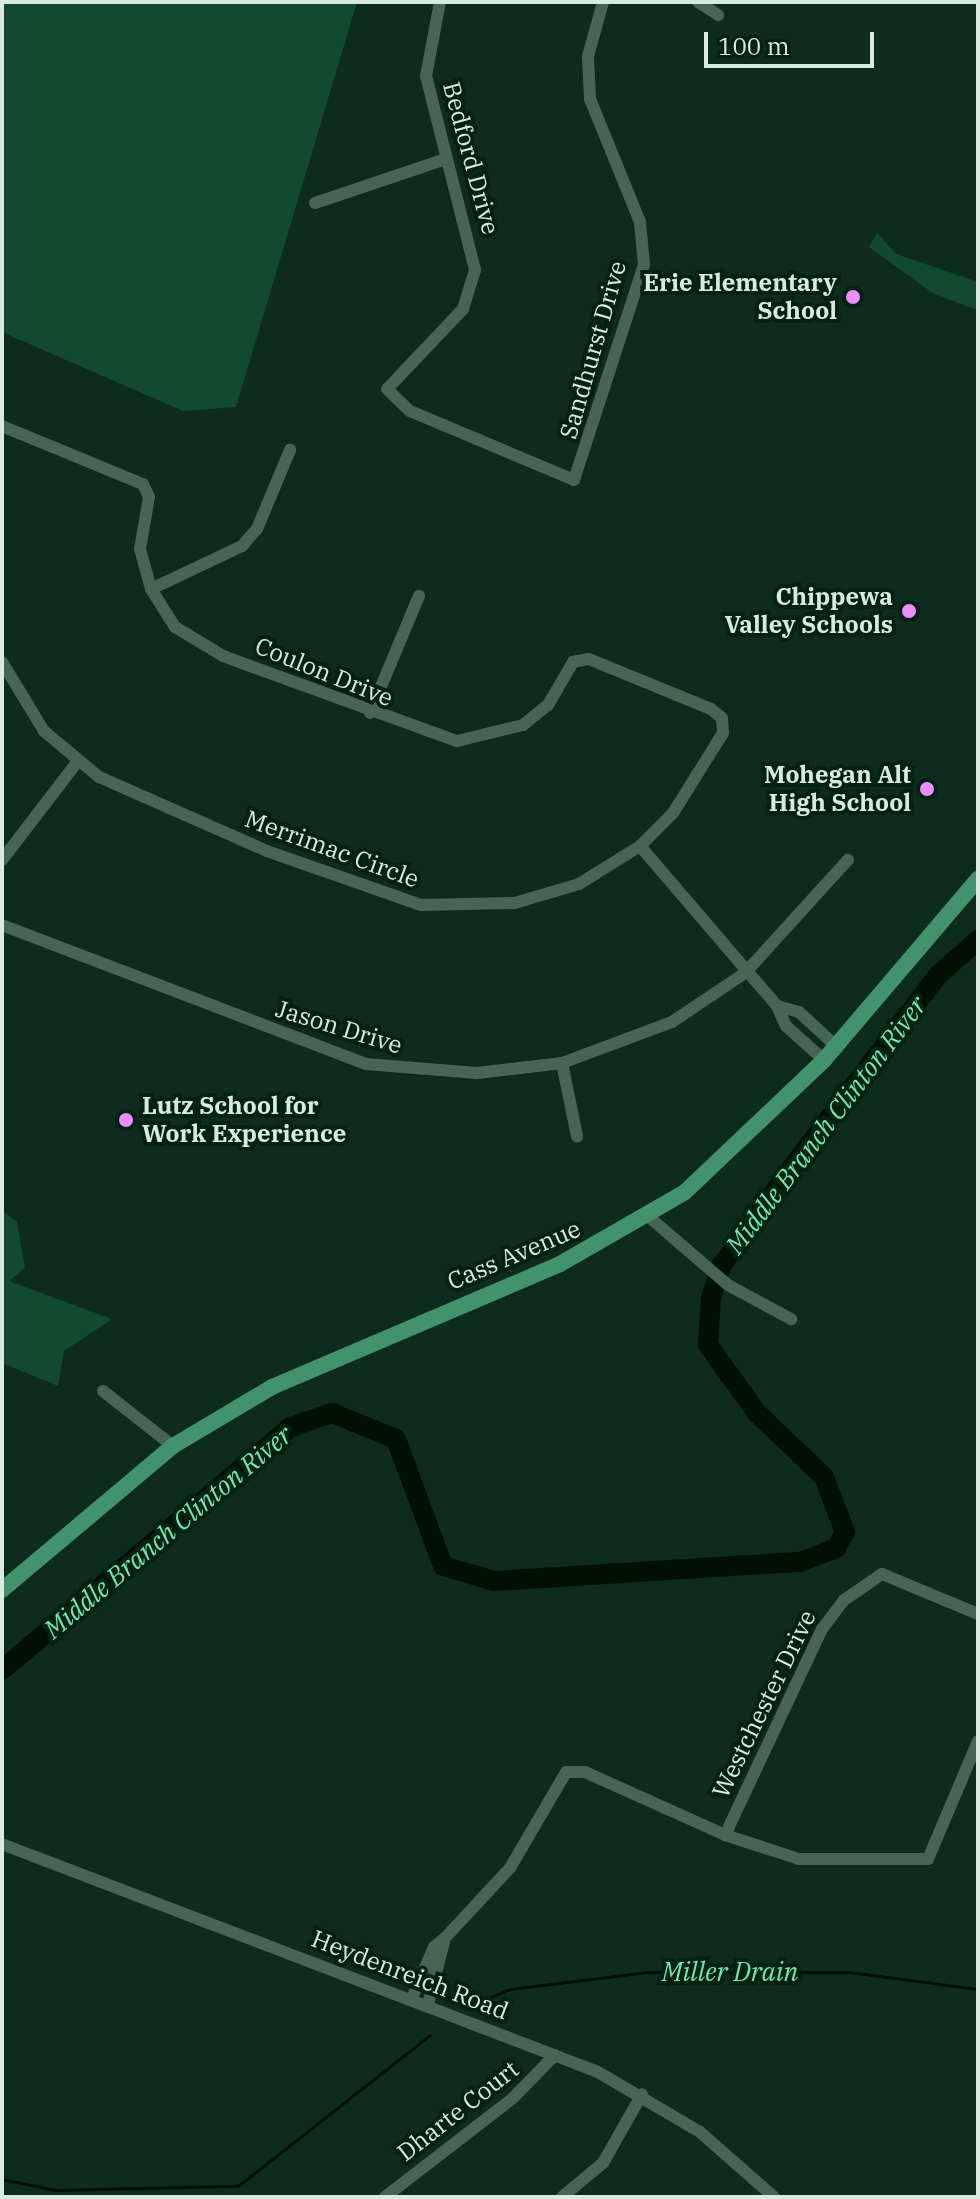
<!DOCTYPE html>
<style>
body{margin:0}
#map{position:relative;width:980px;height:2199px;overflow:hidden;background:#0e2c1d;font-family:"IBM Plex Serif",serif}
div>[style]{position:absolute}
.green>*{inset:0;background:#124a31}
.stream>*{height:3px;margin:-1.5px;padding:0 1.5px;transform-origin:1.5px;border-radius:1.5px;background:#001005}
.river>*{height:20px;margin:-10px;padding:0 10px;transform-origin:10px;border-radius:10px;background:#001005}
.minor>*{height:12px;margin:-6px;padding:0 6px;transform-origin:6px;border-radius:6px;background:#476554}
.major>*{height:16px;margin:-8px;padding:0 8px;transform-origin:8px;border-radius:8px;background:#42936b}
.dots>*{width:22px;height:22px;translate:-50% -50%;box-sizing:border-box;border:4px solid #042214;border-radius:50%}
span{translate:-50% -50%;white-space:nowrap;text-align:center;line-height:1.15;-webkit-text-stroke:8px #042214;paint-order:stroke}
.street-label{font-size:24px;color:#d9eae0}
.poi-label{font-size:24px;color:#d9eae0;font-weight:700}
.right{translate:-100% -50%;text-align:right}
.left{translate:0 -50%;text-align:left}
.water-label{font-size:26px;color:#6feaac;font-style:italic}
.frame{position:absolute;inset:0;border:4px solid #d9eae0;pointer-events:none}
.scale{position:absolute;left:704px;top:32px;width:170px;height:36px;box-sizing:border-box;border:4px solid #d9eae0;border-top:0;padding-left:10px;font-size:24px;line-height:28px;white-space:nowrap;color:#d9eae0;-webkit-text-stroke:6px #042214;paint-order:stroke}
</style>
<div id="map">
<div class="green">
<i style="clip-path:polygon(2px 2px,357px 2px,236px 407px,183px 411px,2px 332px)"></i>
<i style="clip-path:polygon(877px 233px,896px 254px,978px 282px,978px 310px,934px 294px,869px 247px)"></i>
<i style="clip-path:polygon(2px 1210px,17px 1222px,25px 1268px,9px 1281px,112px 1319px,64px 1351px,58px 1386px,2px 1363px)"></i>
</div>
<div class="stream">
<i style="left:484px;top:2000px;width:28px;rotate:-23deg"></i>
<i style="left:510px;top:1989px;width:139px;rotate:-7deg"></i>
<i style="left:648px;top:1972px;width:201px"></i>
<i style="left:849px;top:1972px;width:130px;rotate:7.5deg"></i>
<i style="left:2px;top:2179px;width:54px;rotate:11.7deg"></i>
<i style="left:55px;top:2190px;width:183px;rotate:-1.3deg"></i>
<i style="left:238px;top:2186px;width:244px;rotate:-38.2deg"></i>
</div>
<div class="river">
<i style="left:2px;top:1670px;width:378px;rotate:-40.1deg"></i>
<i style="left:291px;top:1427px;width:43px;rotate:-18.9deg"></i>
<i style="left:332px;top:1413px;width:69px;rotate:22.1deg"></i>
<i style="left:396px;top:1439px;width:135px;rotate:69.7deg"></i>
<i style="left:443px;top:1566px;width:53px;rotate:16.4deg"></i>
<i style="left:494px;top:1581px;width:307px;rotate:-3.6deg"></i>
<i style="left:800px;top:1562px;width:39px;rotate:-21deg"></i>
<i style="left:836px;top:1548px;width:18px;rotate:-61deg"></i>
<i style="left:845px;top:1532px;width:59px;rotate:-110.9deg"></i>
<i style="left:824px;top:1477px;width:93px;rotate:-136.3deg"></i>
<i style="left:757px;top:1413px;width:84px;rotate:-125.8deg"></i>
<i style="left:708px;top:1345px;width:47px;rotate:-86.3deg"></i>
<i style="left:711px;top:1298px;width:35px;rotate:-72deg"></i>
<i style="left:722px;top:1265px;width:122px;rotate:-54.4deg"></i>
<i style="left:793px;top:1166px;width:238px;rotate:-52.8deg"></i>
<i style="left:937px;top:976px;width:55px;rotate:-41.3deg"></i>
</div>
<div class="minor">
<i style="left:440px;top:2px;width:75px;rotate:100.7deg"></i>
<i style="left:426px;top:76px;width:200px;rotate:75.8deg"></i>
<i style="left:475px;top:270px;width:41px;rotate:107.1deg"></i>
<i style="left:463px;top:309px;width:110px;rotate:133.5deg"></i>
<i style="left:387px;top:389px;width:32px;rotate:44deg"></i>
<i style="left:410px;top:411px;width:178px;rotate:22.8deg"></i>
<i style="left:574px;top:480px;width:226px;rotate:-72deg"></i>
<i style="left:644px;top:265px;width:43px;rotate:-95.3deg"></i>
<i style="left:640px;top:222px;width:133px;rotate:-112.1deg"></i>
<i style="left:590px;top:99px;width:43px;rotate:-92.7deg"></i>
<i style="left:588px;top:56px;width:56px;rotate:-74.5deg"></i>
<i style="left:698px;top:2px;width:24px;rotate:33deg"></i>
<i style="left:315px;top:203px;width:138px;rotate:-18.6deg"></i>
<i style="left:2px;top:426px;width:152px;rotate:22.4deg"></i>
<i style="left:143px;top:484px;width:14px;rotate:65deg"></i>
<i style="left:149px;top:497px;width:53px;rotate:99.8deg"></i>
<i style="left:140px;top:549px;width:41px;rotate:74.6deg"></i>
<i style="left:151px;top:589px;width:45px;rotate:57.7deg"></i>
<i style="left:175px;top:627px;width:56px;rotate:31.1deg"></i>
<i style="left:223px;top:656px;width:249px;rotate:20deg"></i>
<i style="left:457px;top:741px;width:68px;rotate:-13.6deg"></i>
<i style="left:523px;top:725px;width:32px;rotate:-39deg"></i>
<i style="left:548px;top:705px;width:50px;rotate:-59.8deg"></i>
<i style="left:573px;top:662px;width:16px;rotate:-11deg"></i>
<i style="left:589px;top:659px;width:132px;rotate:22.3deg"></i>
<i style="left:711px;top:709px;width:14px;rotate:39deg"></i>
<i style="left:722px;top:718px;width:15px;rotate:86deg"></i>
<i style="left:723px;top:733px;width:94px;rotate:122deg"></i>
<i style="left:673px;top:813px;width:47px;rotate:135deg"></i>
<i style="left:640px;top:846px;width:72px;rotate:148.1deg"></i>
<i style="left:579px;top:884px;width:67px;rotate:163.5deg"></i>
<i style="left:515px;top:903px;width:94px;rotate:178.8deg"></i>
<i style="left:421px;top:905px;width:163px;rotate:-160.7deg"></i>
<i style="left:267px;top:851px;width:184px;rotate:-156.2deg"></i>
<i style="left:99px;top:777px;width:72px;rotate:-140.1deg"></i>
<i style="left:44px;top:731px;width:81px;rotate:-121.3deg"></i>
<i style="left:151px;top:589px;width:101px;rotate:-25.3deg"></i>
<i style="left:242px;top:546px;width:23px;rotate:-49deg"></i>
<i style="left:257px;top:529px;width:86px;rotate:-67.3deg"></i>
<i style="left:370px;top:713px;width:127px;rotate:-67.3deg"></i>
<i style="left:640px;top:846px;width:211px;rotate:49.4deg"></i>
<i style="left:777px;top:1006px;width:22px;rotate:66deg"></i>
<i style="left:786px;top:1026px;width:51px;rotate:41.8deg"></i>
<i style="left:2px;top:860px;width:125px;rotate:-52.5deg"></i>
<i style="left:2px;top:925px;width:390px;rotate:20.9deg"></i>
<i style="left:366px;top:1064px;width:111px;rotate:4.6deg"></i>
<i style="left:477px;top:1073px;width:86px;rotate:-6.7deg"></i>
<i style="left:562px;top:1063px;width:117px;rotate:-20.4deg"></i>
<i style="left:672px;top:1022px;width:88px;rotate:-33.9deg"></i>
<i style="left:745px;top:973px;width:153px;rotate:-47.7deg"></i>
<i style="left:777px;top:1006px;width:23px;rotate:15deg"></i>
<i style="left:799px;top:1012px;width:50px;rotate:42.6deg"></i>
<i style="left:562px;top:1063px;width:75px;rotate:78.4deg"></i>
<i style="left:649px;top:1217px;width:104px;rotate:40.7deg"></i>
<i style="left:728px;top:1285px;width:72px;rotate:28.4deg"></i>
<i style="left:103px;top:1391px;width:89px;rotate:38.2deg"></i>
<i style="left:978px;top:1614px;width:104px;rotate:-157.4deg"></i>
<i style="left:882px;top:1574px;width:46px;rotate:145.6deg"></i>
<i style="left:844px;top:1600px;width:36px;rotate:127deg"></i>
<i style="left:822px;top:1629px;width:228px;rotate:115.2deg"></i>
<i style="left:725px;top:1835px;width:78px;rotate:18deg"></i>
<i style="left:799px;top:1859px;width:129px"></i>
<i style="left:928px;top:1859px;width:128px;rotate:-67deg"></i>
<i style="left:2px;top:1844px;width:638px;rotate:20.93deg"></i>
<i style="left:598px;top:2072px;width:118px;rotate:30.5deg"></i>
<i style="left:700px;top:2132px;width:98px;rotate:41.3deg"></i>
<i style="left:445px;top:1938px;width:96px;rotate:-47.1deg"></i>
<i style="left:510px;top:1868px;width:111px;rotate:-59.7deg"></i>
<i style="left:566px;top:1772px;width:19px"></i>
<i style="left:585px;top:1772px;width:154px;rotate:24.2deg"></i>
<i style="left:412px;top:1998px;width:56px;rotate:-66.7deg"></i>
<i style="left:434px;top:1947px;width:14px;rotate:-39deg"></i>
<i style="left:445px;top:1938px;width:68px;rotate:104.4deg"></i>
<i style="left:385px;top:2197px;width:162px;rotate:-37.7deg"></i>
<i style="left:513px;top:2098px;width:60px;rotate:-45.7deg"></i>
<i style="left:562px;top:2197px;width:53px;rotate:-39.7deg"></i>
<i style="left:603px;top:2163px;width:79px;rotate:-60.5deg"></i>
</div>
<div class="major">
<i style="left:2px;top:1590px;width:224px;rotate:-40.1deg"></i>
<i style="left:173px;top:1446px;width:115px;rotate:-30.8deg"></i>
<i style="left:272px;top:1387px;width:313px;rotate:-23.1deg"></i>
<i style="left:560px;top:1264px;width:144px;rotate:-29.9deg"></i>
<i style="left:685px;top:1192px;width:192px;rotate:-43.5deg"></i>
<i style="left:824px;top:1060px;width:238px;rotate:-49.6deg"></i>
</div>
<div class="dots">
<i style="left:853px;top:297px;background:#eb8dfb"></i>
<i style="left:909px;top:611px;background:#eb8dfb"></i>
<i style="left:927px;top:789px;background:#eb8dfb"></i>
<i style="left:126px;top:1120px;background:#eb8dfb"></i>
</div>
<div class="street-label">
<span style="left:471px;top:158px;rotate:75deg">Bedford Drive</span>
<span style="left:593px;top:350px;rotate:-74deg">Sandhurst Drive</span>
<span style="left:324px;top:672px;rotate:22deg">Coulon Drive</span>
<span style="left:332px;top:849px;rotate:20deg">Merrimac Circle</span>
<span style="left:339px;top:1027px;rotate:17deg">Jason Drive</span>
<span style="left:514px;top:1255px;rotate:-23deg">Cass Avenue</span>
<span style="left:764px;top:1704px;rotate:-64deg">Westchester Drive</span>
<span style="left:410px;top:1975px;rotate:21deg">Heydenreich Road</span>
<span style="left:458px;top:2111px;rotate:-38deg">Dharte Court</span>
</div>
<div class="poi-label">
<span class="right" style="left:837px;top:297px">Erie Elementary<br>School</span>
<span class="right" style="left:893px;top:611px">Chippewa<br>Valley Schools</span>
<span class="right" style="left:911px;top:789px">Mohegan Alt<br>High School</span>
<span class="left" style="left:142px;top:1120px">Lutz School for<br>Work Experience</span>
</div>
<div class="water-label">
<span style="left:826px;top:1125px;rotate:-53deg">Middle Branch Clinton River</span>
<span style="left:168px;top:1532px;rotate:-40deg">Middle Branch Clinton River</span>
<span style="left:730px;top:1972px">Miller Drain</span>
</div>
<div class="frame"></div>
<div class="scale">100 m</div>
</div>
